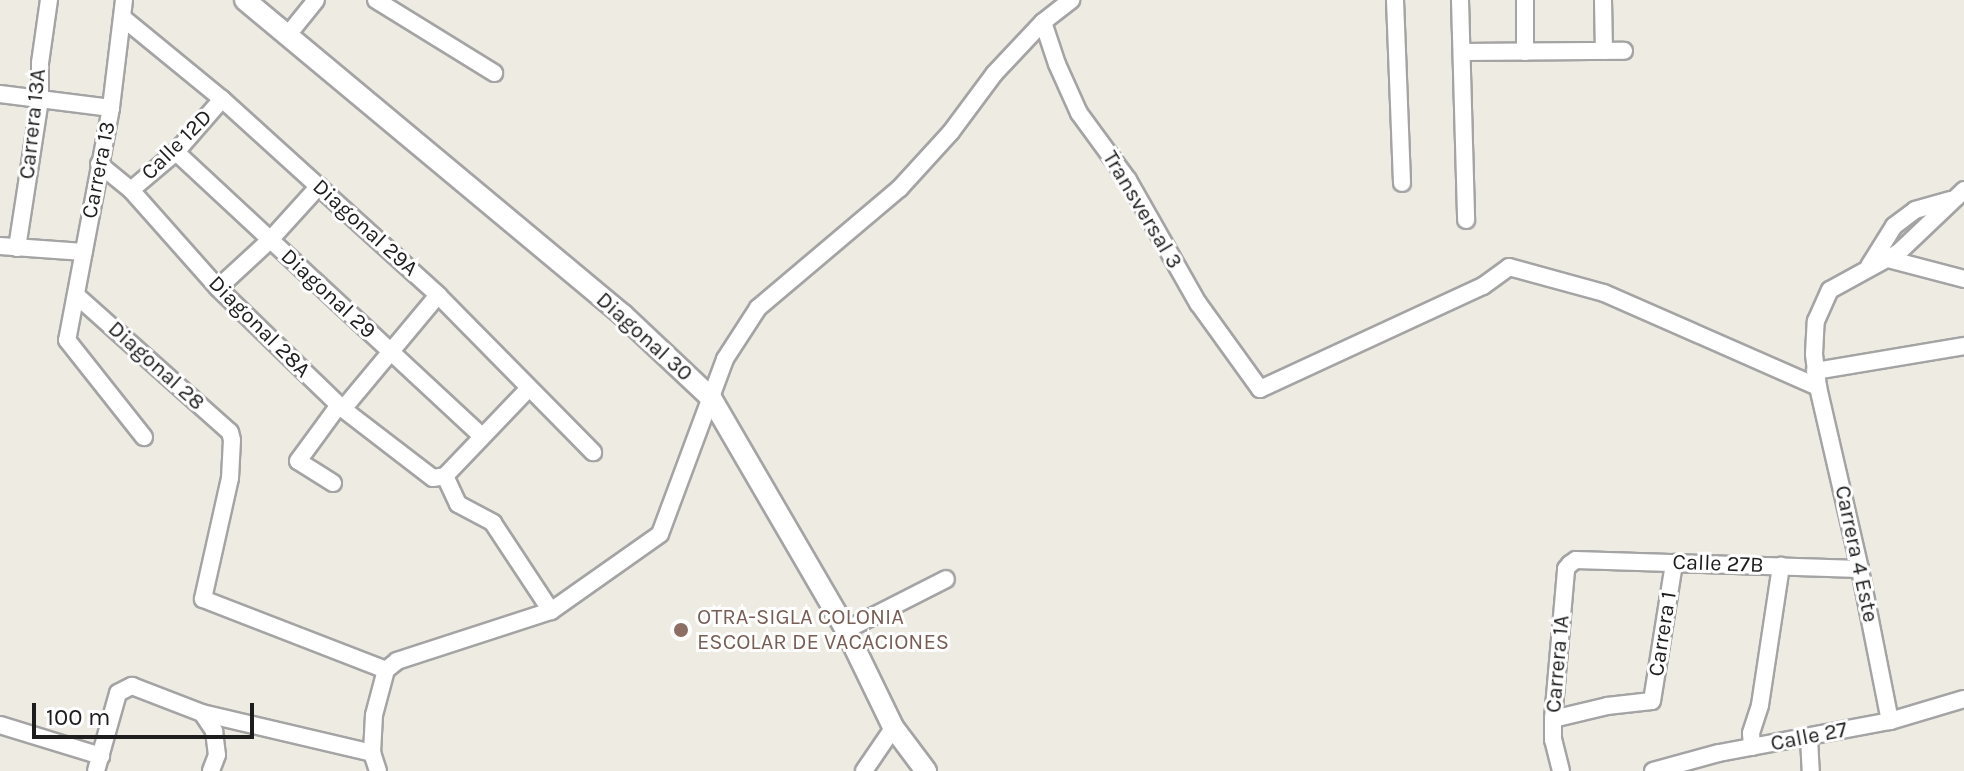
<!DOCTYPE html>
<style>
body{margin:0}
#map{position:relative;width:1964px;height:771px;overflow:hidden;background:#eeebe3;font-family:Karla,sans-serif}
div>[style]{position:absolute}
.roads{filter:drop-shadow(2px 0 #a4a4a4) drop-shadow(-2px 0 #a4a4a4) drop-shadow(0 2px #a4a4a4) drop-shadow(0 -2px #a4a4a4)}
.minor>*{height:16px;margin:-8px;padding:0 8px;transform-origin:8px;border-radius:8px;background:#fff}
.tertiary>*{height:20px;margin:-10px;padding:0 10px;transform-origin:10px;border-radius:10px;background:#fff}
.dots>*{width:22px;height:22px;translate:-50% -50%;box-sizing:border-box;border:4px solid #fff;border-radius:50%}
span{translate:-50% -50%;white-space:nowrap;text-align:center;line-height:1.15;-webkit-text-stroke:6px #fff;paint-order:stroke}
.street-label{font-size:22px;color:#1d1d1d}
.education-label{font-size:22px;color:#785e54}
.left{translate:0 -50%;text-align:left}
.scale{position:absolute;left:32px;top:703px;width:222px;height:36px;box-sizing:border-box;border:4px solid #1d1d1d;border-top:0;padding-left:10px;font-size:24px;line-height:28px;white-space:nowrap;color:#1d1d1d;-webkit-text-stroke:6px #fff;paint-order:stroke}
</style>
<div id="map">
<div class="roads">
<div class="minor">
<i style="left:124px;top:0;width:109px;rotate:96.9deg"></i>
<i style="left:111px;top:108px;width:236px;rotate:100.7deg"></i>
<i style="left:67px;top:340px;width:124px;rotate:51.6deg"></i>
<i style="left:376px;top:0;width:139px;rotate:31.7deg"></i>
<i style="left:1395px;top:0;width:183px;rotate:87.8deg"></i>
<i style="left:1460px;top:0;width:220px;rotate:88.4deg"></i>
<i style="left:1525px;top:0;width:52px;rotate:90deg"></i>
<i style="left:1603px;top:0;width:51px;rotate:88.9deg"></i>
<i style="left:123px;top:18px;width:128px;rotate:39.3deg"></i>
<i style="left:222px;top:99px;width:292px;rotate:42.2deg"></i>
<i style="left:438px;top:295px;width:221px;rotate:45.4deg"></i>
<i style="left:1043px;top:22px;width:44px;rotate:71.6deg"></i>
<i style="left:1057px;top:64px;width:54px;rotate:65.8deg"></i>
<i style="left:1079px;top:113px;width:83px;rotate:53.8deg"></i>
<i style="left:1128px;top:180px;width:142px;rotate:60.4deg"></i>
<i style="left:1198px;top:303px;width:106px;rotate:54.2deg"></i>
<i style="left:1260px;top:389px;width:246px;rotate:-24.8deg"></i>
<i style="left:1483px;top:286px;width:32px;rotate:-36deg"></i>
<i style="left:1509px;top:267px;width:98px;rotate:15.3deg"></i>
<i style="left:1604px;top:293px;width:234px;rotate:23.7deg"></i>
<i style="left:287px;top:36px;width:46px;rotate:-51.1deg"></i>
<i style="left:1462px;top:52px;width:162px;rotate:-0.4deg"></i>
<i style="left:0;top:94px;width:112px;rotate:7.2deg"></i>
<i style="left:176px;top:152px;width:416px;rotate:42.9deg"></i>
<i style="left:99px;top:164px;width:41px;rotate:39.1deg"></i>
<i style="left:131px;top:190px;width:131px;rotate:48.4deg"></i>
<i style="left:218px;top:288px;width:174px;rotate:44.1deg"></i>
<i style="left:343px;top:409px;width:113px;rotate:37.5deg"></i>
<i style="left:433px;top:478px;width:12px;rotate:-9deg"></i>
<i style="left:445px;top:476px;width:120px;rotate:-46.3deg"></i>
<i style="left:131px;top:190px;width:59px;rotate:-40.2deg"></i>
<i style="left:176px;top:152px;width:70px;rotate:-49deg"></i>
<i style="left:0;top:246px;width:84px;rotate:4.1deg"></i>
<i style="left:17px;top:248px;width:151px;rotate:-81.2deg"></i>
<i style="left:40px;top:99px;width:36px;rotate:-90deg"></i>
<i style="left:40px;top:63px;width:64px;rotate:-81.9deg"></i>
<i style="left:1888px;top:259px;width:79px;rotate:14.7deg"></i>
<i style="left:1869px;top:266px;width:47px;rotate:-58deg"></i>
<i style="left:1894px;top:226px;width:26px;rotate:-37deg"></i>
<i style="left:1915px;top:210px;width:36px;rotate:-16deg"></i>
<i style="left:218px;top:288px;width:71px;rotate:-42.7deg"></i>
<i style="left:270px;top:240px;width:73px;rotate:-47.8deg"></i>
<i style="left:76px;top:295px;width:206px;rotate:41.7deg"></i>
<i style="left:230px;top:432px;width:8px;rotate:76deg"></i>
<i style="left:232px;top:440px;width:38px;rotate:93deg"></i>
<i style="left:230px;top:478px;width:124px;rotate:102.6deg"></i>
<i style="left:203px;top:599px;width:196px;rotate:21.2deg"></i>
<i style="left:1815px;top:371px;width:151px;rotate:-9.5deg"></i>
<i style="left:343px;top:409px;width:148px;rotate:-50.2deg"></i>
<i style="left:445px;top:476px;width:31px;rotate:65deg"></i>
<i style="left:458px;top:504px;width:40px;rotate:28deg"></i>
<i style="left:493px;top:523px;width:105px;rotate:56.6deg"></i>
<i style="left:333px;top:483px;width:41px;rotate:-147.8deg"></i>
<i style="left:298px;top:461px;width:69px;rotate:-53.8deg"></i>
<i style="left:846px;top:630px;width:112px;rotate:-27deg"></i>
<i style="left:202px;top:713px;width:22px;rotate:56deg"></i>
<i style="left:214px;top:731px;width:24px;rotate:83deg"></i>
<i style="left:217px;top:755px;width:17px;rotate:111deg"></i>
<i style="left:1553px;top:719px;width:56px;rotate:-13.5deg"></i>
<i style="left:1607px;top:706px;width:45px;rotate:-6.3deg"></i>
<i style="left:1652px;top:701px;width:140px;rotate:-80.9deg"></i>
<i style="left:1890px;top:721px;width:155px;rotate:-101.2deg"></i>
<i style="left:1860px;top:569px;width:187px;rotate:-103deg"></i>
<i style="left:1818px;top:387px;width:33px;rotate:-97deg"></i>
<i style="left:1814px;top:354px;width:33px;rotate:-87deg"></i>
<i style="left:1816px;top:321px;width:34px;rotate:-66deg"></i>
<i style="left:1830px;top:290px;width:79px;rotate:-28.8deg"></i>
<i style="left:1899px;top:252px;width:90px;rotate:-43.6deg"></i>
<i style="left:0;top:725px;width:106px;rotate:17.1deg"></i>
<i style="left:1809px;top:738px;width:33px;rotate:87deg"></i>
<i style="left:1752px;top:747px;width:14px;rotate:-94deg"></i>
<i style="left:1751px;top:733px;width:29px;rotate:-72deg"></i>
<i style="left:1760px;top:705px;width:141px;rotate:-81.4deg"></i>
<i style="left:96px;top:771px;width:81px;rotate:-74.2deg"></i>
<i style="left:118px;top:693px;width:16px;rotate:-27deg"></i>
<i style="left:132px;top:686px;width:75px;rotate:21.1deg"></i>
<i style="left:202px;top:713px;width:175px;rotate:13.2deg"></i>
<i style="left:378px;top:771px;width:19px;rotate:-108deg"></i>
<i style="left:372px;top:753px;width:38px;rotate:-87deg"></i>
<i style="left:374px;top:715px;width:47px;rotate:-75.1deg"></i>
<i style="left:386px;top:670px;width:14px;rotate:-39deg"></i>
<i style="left:397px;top:661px;width:162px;rotate:-18deg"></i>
<i style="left:551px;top:611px;width:133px;rotate:-35.2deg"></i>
<i style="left:660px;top:534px;width:187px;rotate:-69.6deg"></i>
<i style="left:725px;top:359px;width:61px;rotate:-57.1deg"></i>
<i style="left:758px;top:308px;width:185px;rotate:-40.2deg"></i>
<i style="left:899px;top:189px;width:77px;rotate:-47.6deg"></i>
<i style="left:951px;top:132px;width:72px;rotate:-53.4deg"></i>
<i style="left:994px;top:74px;width:71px;rotate:-46.7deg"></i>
<i style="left:1043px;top:22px;width:36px;rotate:-38deg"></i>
<i style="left:864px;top:771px;width:53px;rotate:-55.7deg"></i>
<i style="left:1561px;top:771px;width:32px;rotate:-104deg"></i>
<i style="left:1553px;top:740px;width:21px;rotate:-90deg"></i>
<i style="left:1553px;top:719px;width:151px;rotate:-85deg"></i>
<i style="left:1566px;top:569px;width:6px;rotate:-51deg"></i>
<i style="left:1570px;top:564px;width:7px;rotate:-34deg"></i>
<i style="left:1576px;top:560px;width:284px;rotate:1.8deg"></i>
<i style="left:1653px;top:771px;width:68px;rotate:-15.3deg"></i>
<i style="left:1719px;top:753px;width:174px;rotate:-10.6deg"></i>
<i style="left:1890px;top:721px;width:77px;rotate:-16.6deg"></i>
</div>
<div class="tertiary">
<i style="left:245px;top:0;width:492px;rotate:39.8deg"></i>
<i style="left:623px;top:315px;width:121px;rotate:43.3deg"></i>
<i style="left:711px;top:398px;width:268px;rotate:59.8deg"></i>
<i style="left:846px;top:630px;width:108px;rotate:64.1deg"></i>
<i style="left:893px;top:727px;width:55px;rotate:53.1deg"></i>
</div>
</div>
<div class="dots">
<i style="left:681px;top:630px;background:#8d6e63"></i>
</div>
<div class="street-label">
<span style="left:33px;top:124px;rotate:-84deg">Carrera 13A</span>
<span style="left:177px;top:145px;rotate:-45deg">Calle 12D</span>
<span style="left:99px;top:170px;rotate:-79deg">Carrera 13</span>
<span style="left:1142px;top:210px;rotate:59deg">Transversal 3</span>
<span style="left:365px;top:228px;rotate:42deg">Diagonal 29A</span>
<span style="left:328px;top:294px;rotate:43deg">Diagonal 29</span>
<span style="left:259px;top:327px;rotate:45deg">Diagonal 28A</span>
<span style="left:644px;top:337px;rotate:42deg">Diagonal 30</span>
<span style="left:156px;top:366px;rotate:42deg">Diagonal 28</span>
<span style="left:1856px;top:554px;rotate:78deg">Carrera 4 Este</span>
<span style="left:1718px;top:564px;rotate:2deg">Calle 27B</span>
<span style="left:1663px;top:634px;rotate:-81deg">Carrera 1</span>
<span style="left:1558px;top:664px;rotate:-85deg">Carrera 1A</span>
<span style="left:1809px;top:737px;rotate:-11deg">Calle 27</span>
</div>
<div class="education-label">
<span class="left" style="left:697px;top:630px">OTRA-SIGLA COLONIA<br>ESCOLAR DE VACACIONES</span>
</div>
<div class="scale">100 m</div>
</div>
